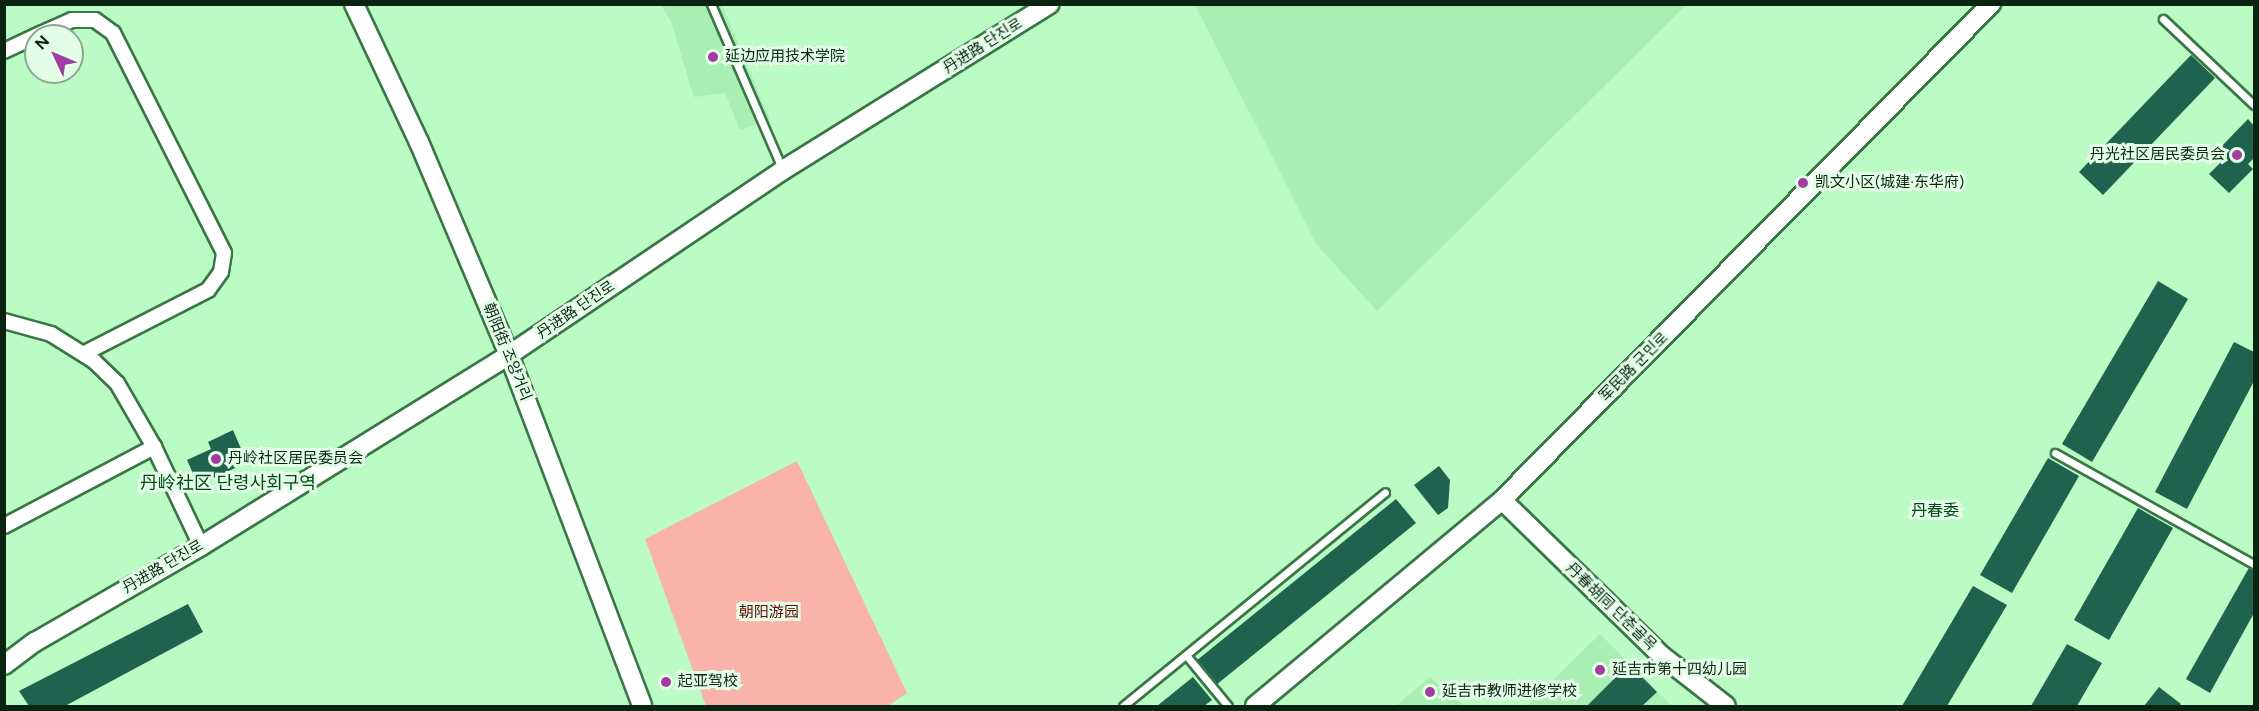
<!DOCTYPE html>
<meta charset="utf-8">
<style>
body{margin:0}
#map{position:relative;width:2259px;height:711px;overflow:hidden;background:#bbfbc4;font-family:Figtree,"Noto Sans SC","Noto Sans KR",sans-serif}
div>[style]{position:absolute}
.built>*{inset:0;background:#a9efb3}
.green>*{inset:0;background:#f9b3a8}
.building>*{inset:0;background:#1f624d}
.roads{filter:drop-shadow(2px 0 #3a7646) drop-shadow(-2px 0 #3a7646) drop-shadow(0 2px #3a7646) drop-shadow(0 -2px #3a7646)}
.lane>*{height:7px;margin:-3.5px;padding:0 3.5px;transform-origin:3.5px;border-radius:3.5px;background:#fff}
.street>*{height:14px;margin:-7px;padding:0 7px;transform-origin:7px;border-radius:7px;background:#fff}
.secondary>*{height:18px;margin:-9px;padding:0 9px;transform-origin:9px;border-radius:9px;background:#fff}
.dots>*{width:16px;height:16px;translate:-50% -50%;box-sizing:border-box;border:3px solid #e4fde7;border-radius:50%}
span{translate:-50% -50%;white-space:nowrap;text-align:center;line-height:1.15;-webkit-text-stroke:6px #e4fde7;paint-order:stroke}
.street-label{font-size:15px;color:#0b2411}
.poi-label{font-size:15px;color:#0b2411}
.left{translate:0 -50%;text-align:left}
.right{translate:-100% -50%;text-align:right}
.park-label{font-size:15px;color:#650907}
.neighbourhood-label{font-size:16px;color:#03481a}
.quarter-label{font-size:18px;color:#03481a}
.frame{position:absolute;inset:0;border:6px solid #0b2411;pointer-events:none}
.north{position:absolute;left:24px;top:24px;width:60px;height:60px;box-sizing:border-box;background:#e4fde7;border:2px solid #8da691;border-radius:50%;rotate:314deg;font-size:16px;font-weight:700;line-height:24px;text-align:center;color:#0b2411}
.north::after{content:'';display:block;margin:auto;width:21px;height:27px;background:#a23ca0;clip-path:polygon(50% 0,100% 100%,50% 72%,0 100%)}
</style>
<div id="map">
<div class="built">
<i style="clip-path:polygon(661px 5px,722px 5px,770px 120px,740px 130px,725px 93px,694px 97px,671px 22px)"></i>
<i style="clip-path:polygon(1195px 5px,1686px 5px,1377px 311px,1317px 245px)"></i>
<i style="clip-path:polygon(1600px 634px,1672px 706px,1527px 706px)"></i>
<i style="clip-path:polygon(1430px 677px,1464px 706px,1396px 706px)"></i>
</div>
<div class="green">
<i style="clip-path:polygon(797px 461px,907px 693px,888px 706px,706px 706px,645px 539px)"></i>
</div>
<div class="building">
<i style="clip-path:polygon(2191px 55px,2215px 78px,2103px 195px,2079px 172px)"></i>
<i style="clip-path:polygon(2248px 119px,2254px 126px,2254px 158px,2248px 164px,2253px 169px,2229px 193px,2209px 174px,2224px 159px,2216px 152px)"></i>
<i style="clip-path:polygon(2158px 281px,2188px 299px,2092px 462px,2062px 444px)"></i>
<i style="clip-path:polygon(2234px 342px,2254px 352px,2254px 381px,2187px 509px,2155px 492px)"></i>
<i style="clip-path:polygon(233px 430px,245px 458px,233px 464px,235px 468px,198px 485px,187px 460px,211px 449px,208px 442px)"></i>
<i style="clip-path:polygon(2048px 458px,2079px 476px,2012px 593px,1980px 575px)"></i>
<i style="clip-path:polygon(1439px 466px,1450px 480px,1448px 508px,1438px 515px,1414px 485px)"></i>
<i style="clip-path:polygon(1396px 499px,1416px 523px,1216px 685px,1196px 661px)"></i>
<i style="clip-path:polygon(2138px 508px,2173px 528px,2109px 640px,2074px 620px)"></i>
<i style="clip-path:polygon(2250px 566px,2254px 569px,2254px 613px,2210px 693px,2186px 679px)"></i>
<i style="clip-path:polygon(1973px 586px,2007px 605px,1947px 706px,1902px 706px)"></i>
<i style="clip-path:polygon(188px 604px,203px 632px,65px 706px,29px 706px,19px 691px)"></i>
<i style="clip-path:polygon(2067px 644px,2102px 663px,2077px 706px,2031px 706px)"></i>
<i style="clip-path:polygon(1629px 664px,1657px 692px,1642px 706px,1587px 706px)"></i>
<i style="clip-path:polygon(1193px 677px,1212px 700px,1204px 706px,1157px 706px)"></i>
<i style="clip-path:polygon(2159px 687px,2181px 704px,2179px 706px,2144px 706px)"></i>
</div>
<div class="roads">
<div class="lane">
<i style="left:711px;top:4px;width:181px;rotate:66.6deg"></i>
<i style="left:2163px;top:19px;width:125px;rotate:43.4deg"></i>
<i style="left:2055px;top:453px;width:228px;rotate:29.2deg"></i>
<i style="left:1186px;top:655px;width:66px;rotate:50.5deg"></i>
<i style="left:1123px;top:706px;width:338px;rotate:-39.2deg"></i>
</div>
<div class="street">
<i style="left:36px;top:36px;width:39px;rotate:-24deg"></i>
<i style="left:72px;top:20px;width:23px"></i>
<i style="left:95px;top:20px;width:22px;rotate:36deg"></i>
<i style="left:113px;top:33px;width:246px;rotate:63.2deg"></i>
<i style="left:224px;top:253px;width:19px;rotate:99deg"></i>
<i style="left:221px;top:272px;width:22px;rotate:126deg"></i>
<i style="left:208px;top:290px;width:140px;rotate:152.9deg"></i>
<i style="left:4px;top:51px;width:35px;rotate:-25deg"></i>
<i style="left:4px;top:321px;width:49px;rotate:15.5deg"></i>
<i style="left:51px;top:334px;width:51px;rotate:32.1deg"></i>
<i style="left:94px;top:361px;width:32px;rotate:44deg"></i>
<i style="left:117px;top:383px;width:74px;rotate:60deg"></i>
<i style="left:154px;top:447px;width:110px;rotate:64.6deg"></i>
<i style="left:4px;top:526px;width:170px;rotate:-27.8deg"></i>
</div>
<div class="secondary">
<i style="left:354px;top:4px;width:153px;rotate:64.8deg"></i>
<i style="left:419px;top:142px;width:231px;rotate:67.1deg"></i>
<i style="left:509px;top:355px;width:375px;rotate:69.2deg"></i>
<i style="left:1502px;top:500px;width:223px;rotate:44.3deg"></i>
<i style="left:1662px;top:656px;width:81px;rotate:38deg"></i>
<i style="left:4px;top:665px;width:39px;rotate:-37deg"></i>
<i style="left:35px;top:642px;width:192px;rotate:-30deg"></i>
<i style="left:201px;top:546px;width:362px;rotate:-31.8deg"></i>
<i style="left:509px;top:355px;width:331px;rotate:-34deg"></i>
<i style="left:783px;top:170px;width:314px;rotate:-31.9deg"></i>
<i style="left:1255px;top:706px;width:322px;rotate:-39.8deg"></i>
<i style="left:1502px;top:500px;width:697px;rotate:-45.41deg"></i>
</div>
</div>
<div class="dots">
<i style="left:713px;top:57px;background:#a23ca0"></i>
<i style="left:2237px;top:155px;background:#a23ca0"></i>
<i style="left:1803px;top:183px;background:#a23ca0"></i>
<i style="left:216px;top:459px;background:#a23ca0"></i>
<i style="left:1600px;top:670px;background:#a23ca0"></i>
<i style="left:666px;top:682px;background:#a23ca0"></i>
<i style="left:1430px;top:692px;background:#a23ca0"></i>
</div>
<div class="street-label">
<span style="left:983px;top:46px;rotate:-32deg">丹进路 단진로</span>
<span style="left:576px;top:310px;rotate:-34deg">丹进路 단진로</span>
<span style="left:507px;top:352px;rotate:68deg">朝阳街 조양거리</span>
<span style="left:1634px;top:367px;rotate:-45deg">军民路 군민로</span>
<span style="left:163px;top:567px;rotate:-30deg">丹进路 단진로</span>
<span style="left:1611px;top:607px;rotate:44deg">丹春胡同 단춘골목</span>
</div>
<div class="poi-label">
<span class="left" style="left:725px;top:57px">延边应用技术学院</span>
<span class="right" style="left:2225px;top:155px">丹光社区居民委员会</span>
<span class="left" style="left:1815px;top:183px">凯文小区(城建·东华府)</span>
<span class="left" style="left:228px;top:459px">丹岭社区居民委员会</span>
<span class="left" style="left:1612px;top:670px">延吉市第十四幼儿园</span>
<span class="left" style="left:678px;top:682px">起亚驾校</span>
<span class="left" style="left:1442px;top:692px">延吉市教师进修学校</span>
</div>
<div class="park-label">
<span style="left:769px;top:613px">朝阳游园</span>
</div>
<div class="neighbourhood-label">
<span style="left:1935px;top:511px">丹春委</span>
</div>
<div class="quarter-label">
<span style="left:228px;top:483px">丹岭社区 단령사회구역</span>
</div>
<div class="frame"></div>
<div class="north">N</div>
</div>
